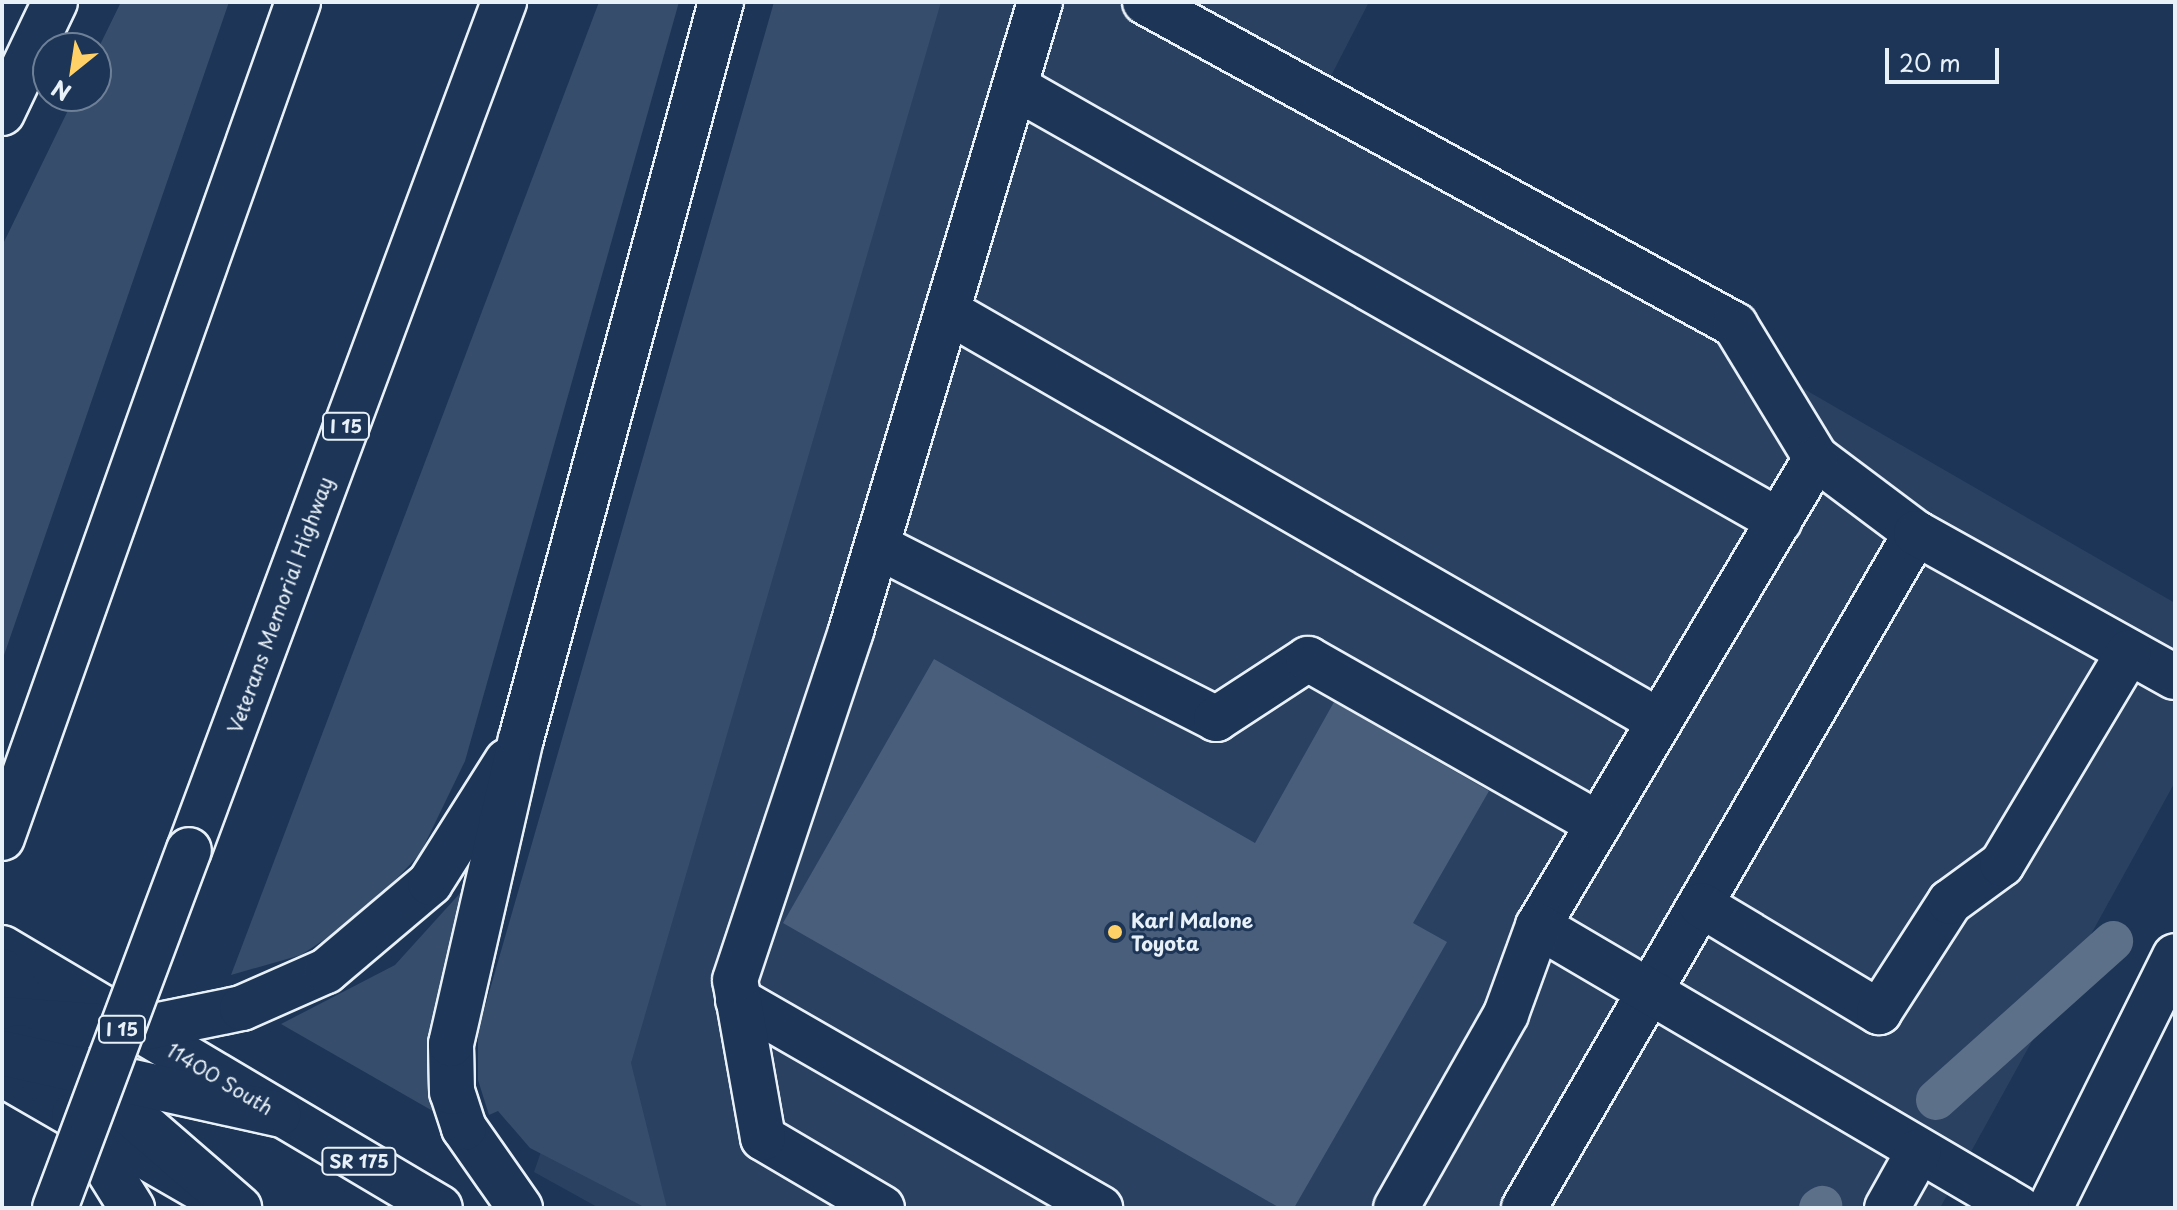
<!DOCTYPE html>
<style>
body{margin:0}
#map{position:relative;width:2177px;height:1210px;overflow:hidden;background:#1d3557;font-family:"Playpen Sans",sans-serif}
div>[style]{position:absolute}
.built>*{inset:0;background:#2a4162}
.green>*{inset:0;background:#374d6c}
.canal>*{height:40px;margin:-20px;padding:0 20px;transform-origin:20px;border-radius:20px;background:#5d7089}
.building>*{inset:0;background:#495e7a}
.roads{filter:drop-shadow(2px 0 #e8f1f8) drop-shadow(-2px 0 #e8f1f8) drop-shadow(0 2px #e8f1f8) drop-shadow(0 -2px #e8f1f8)}
.minor>*{height:44px;margin:-22px;padding:0 22px;transform-origin:22px;border-radius:22px;background:#1d3557}
.major>*{height:44px;margin:-22px;padding:0 22px;transform-origin:22px;border-radius:22px;background:#1d3557}
.highway>*{height:44px;margin:-22px;padding:0 22px;transform-origin:22px;border-radius:22px;background:#1d3557}
.bridges{filter:drop-shadow(2px 0 #e8f1f8) drop-shadow(-2px 0 #e8f1f8) drop-shadow(0 2px #e8f1f8) drop-shadow(0 -2px #e8f1f8)}
.highway-bridge>*{height:44px;margin:-22px;padding:0 22px;transform-origin:22px;border-radius:22px;background:#1d3557}
.dots>*{width:22px;height:22px;translate:-50% -50%;box-sizing:border-box;border:4px solid #1d3557;border-radius:50%}
span{translate:-50% -50%;white-space:nowrap;text-align:center;line-height:1.15;-webkit-text-stroke:6px #1d3557;paint-order:stroke}
.shield-label span{padding:2px 6px;background:#1d3557;border:2px solid;border-radius:6px;-webkit-text-stroke-width:0}
.shield-label{font-size:18px;color:#e8f1f8;font-weight:700}
.street-label{font-size:20px;color:#e8f1f8}
.poi-label{font-size:20px;color:#e8f1f8;font-weight:700}
.left{translate:0 -50%;text-align:left}
.frame{position:absolute;inset:0;border:4px solid #e8f1f8;pointer-events:none}
.north{position:absolute;left:32px;top:32px;width:80px;height:80px;box-sizing:border-box;background:#1d3557;border:2px solid #6e8097;border-radius:50%;rotate:210deg;font-size:22px;font-weight:700;line-height:32px;text-align:center;color:#e8f1f8}
.north::after{content:'';display:block;margin:auto;width:28px;height:36px;background:#ffd166;clip-path:polygon(50% 0,100% 100%,50% 72%,0 100%)}
.scale{position:absolute;left:1885px;top:48px;width:114px;height:36px;box-sizing:border-box;border:4px solid #e8f1f8;border-top:0;padding-left:10px;font-size:24px;line-height:28px;white-space:nowrap;color:#e8f1f8;-webkit-text-stroke:6px #1d3557;paint-order:stroke}
</style>
<div id="map">
<div class="built">
<i style="clip-path:polygon(938px 2px,1369px 2px,1315px 107px,2175px 603px,2175px 782px,1940px 1208px,599px 1208px,534px 1172px)"></i>
</div>
<div class="green">
<i style="clip-path:polygon(121px 2px,229px 2px,2px 661px,2px 246px,75px 96px,96px 96px,96px 53px)"></i>
<i style="clip-path:polygon(599px 2px,679px 2px,465px 761px,420px 854px,363px 914px,301px 955px,231px 975px)"></i>
<i style="clip-path:polygon(774px 2px,941px 2px,631px 1063px,667px 1208px,646px 1208px,530px 1148px,498px 1111px,489px 1115px,478px 1080px,478px 1031px)"></i>
<i style="clip-path:polygon(472px 880px,438px 1114px,281px 1024px,395px 965px)"></i>
</div>
<div class="canal">
<i style="left:1936px;top:1100px;width:238px;rotate:-41.9deg"></i>
<i style="left:1819px;top:1208px;width:4px;rotate:-34deg"></i>
</div>
<div class="building">
<i style="clip-path:polygon(934px 659px,1255px 843px,1334px 702px,1489px 791px,1413px 923px,1447px 942px,1294px 1208px,1280px 1208px,783px 923px)"></i>
</div>
<div class="roads">
<div class="minor">
<i style="left:1145px;top:2px;width:673px;rotate:28.7deg"></i>
<i style="left:1735px;top:325px;width:156px;rotate:58.7deg"></i>
<i style="left:1816px;top:458px;width:125px;rotate:36.9deg"></i>
<i style="left:1916px;top:533px;width:781px;rotate:120.15deg"></i>
<i style="left:1015px;top:87px;width:879px;rotate:29.6deg"></i>
<i style="left:947px;top:311px;width:822px;rotate:29.94deg"></i>
<i style="left:1816px;top:458px;width:544px;rotate:120.71deg"></i>
<i style="left:1538px;top:926px;width:557px;rotate:30.43deg"></i>
<i style="left:1916px;top:533px;width:296px;rotate:29.1deg"></i>
<i style="left:877px;top:546px;width:381px;rotate:27deg"></i>
<i style="left:1216px;top:719px;width:110px;rotate:-33.1deg"></i>
<i style="left:1308px;top:659px;width:334px;rotate:29.6deg"></i>
<i style="left:1701px;top:905px;width:208px;rotate:31deg"></i>
<i style="left:1879px;top:1012px;width:131px;rotate:-57.2deg"></i>
<i style="left:1950px;top:902px;width:64px;rotate:-36.2deg"></i>
<i style="left:2002px;top:864px;width:247px;rotate:-59.1deg"></i>
<i style="left:738px;top:1000px;width:418px;rotate:29.9deg"></i>
<i style="left:882px;top:1208px;width:138px;rotate:-149.5deg"></i>
<i style="left:763px;top:1138px;width:160px;rotate:-100deg"></i>
<i style="left:735px;top:980px;width:368px;rotate:-71.6deg"></i>
<i style="left:851px;top:631px;width:657px;rotate:-73.28deg"></i>
<i style="left:1396px;top:1208px;width:223px;rotate:-60.4deg"></i>
<i style="left:1506px;top:1014px;width:94px;rotate:-70deg"></i>
<i style="left:1887px;top:1208px;width:65px;rotate:-60.7deg"></i>
</div>
<div class="major">
<i style="left:2px;top:948px;width:509px;rotate:30.69deg"></i>
<i style="left:2px;top:1074px;width:230px;rotate:30deg"></i>
<i style="left:2050px;top:1208px;width:281px;rotate:-63.6deg"></i>
</div>
<div class="highway">
<i style="left:2px;top:113px;width:123px;rotate:-64.5deg"></i>
<i style="left:2px;top:838px;width:887px;rotate:-70.5deg"></i>
<i style="left:189px;top:850px;width:905px;rotate:-69.62deg"></i>
<i style="left:2px;top:971px;width:117px;rotate:52.6deg"></i>
<i style="left:73px;top:1064px;width:220px;rotate:40.9deg"></i>
<i style="left:2px;top:1019px;width:137px;rotate:4.2deg"></i>
<i style="left:139px;top:1029px;width:105px;rotate:-11.5deg"></i>
<i style="left:242px;top:1008px;width:92px;rotate:-23.8deg"></i>
<i style="left:326px;top:971px;width:136px;rotate:-40.2deg"></i>
<i style="left:430px;top:883px;width:144px;rotate:-57.7deg"></i>
<i style="left:19px;top:1047px;width:87px;rotate:51deg"></i>
<i style="left:74px;top:1115px;width:110px;rotate:58.1deg"></i>
<i style="left:2px;top:1053px;width:283px;rotate:12.5deg"></i>
<i style="left:520px;top:1208px;width:98px;rotate:-125deg"></i>
<i style="left:464px;top:1128px;width:38px;rotate:-108deg"></i>
<i style="left:452px;top:1092px;width:48px;rotate:-91.2deg"></i>
<i style="left:451px;top:1044px;width:313px;rotate:-77.1deg"></i>
<i style="left:521px;top:739px;width:764px;rotate:-74.82deg"></i>
</div>
</div>
<div class="bridges">
<div class="highway-bridge">
<i style="left:55px;top:1208px;width:382px;rotate:-69.5deg"></i>
</div>
</div>
<div class="dots">
<i style="left:1115px;top:932px;background:#ffd166"></i>
</div>
<div class="shield-label">
<span style="left:346px;top:426px">I 15</span>
<span style="left:122px;top:1029px">I 15</span>
<span style="left:359px;top:1161px">SR 175</span>
</div>
<div class="street-label">
<span style="left:280px;top:605px;rotate:-70deg">Veterans Memorial Highway</span>
<span style="left:220px;top:1079px;rotate:31deg">11400 South</span>
</div>
<div class="poi-label">
<span class="left" style="left:1131px;top:932px">Karl Malone<br>Toyota</span>
</div>
<div class="frame"></div>
<div class="north">N</div>
<div class="scale">20 m</div>
</div>
